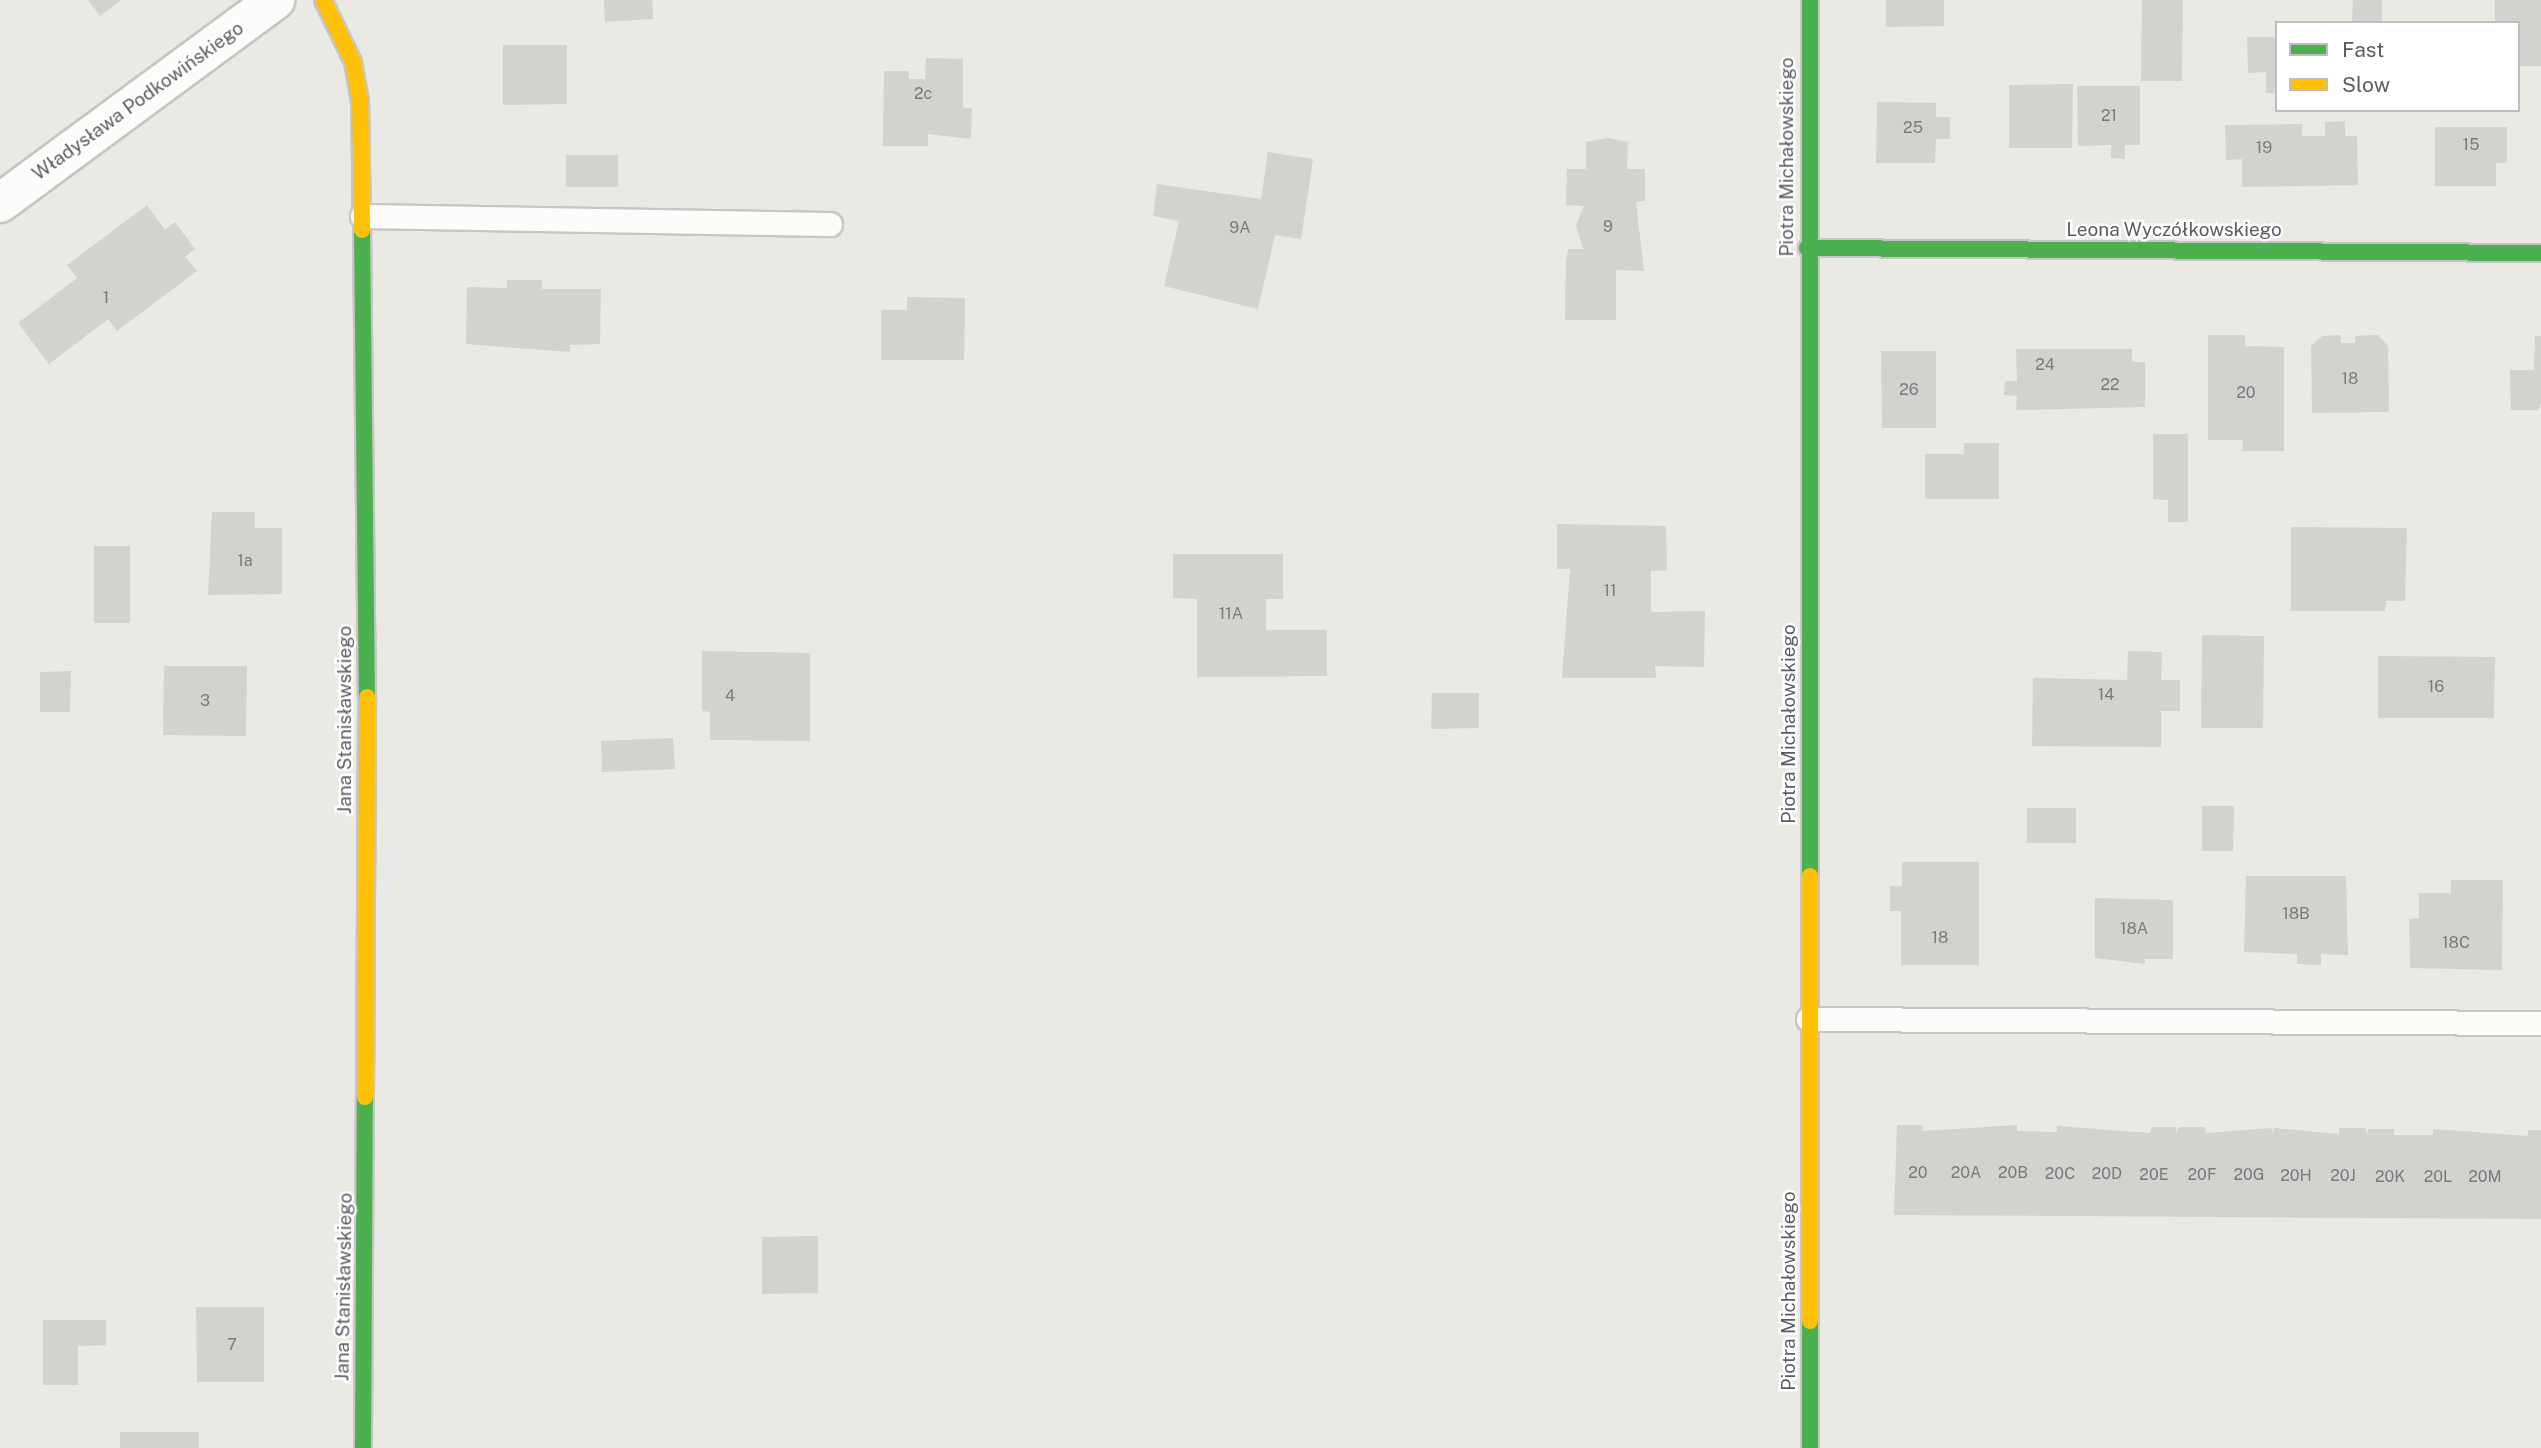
<!DOCTYPE html>
<meta charset="utf-8">
<style>
body{margin:0}
#map{position:relative;width:2541px;height:1448px;overflow:hidden;background:#eae9e3;font-family:"Public Sans",sans-serif}
div>[style]{position:absolute}
.building>*{inset:0;background:#d3d2ce}
.roads{filter:drop-shadow(2px 0 #c6c6c4) drop-shadow(-2px 0 #c6c6c4) drop-shadow(0 2px #c6c6c4) drop-shadow(0 -2px #c6c6c4)}
.lane>*{height:23px;margin:-11.5px;padding:0 11.5px;transform-origin:11.5px;border-radius:11.5px;background:#fcfcfb}
.street>*{height:38px;margin:-19px;padding:0 19px;transform-origin:19px;border-radius:19px;background:#fcfcfb}
.fast>*{height:16px;margin:-8px;padding:0 8px;transform-origin:8px;border-radius:8px;background:#4caf50}
.slow>*{height:16px;margin:-8px;padding:0 8px;transform-origin:8px;border-radius:8px;background:#ffc107}
span{translate:-50% -50%;white-space:nowrap;text-align:center;line-height:1.15;-webkit-text-stroke:5px #fff;paint-order:stroke}
.number-label{font-size:16px;color:#787b7e}
.number-label span{-webkit-text-stroke-width:0}
.street-label{font-size:19px;color:#595d62}
.legend{position:absolute;left:2275px;top:21px;width:245px;height:91px;box-sizing:border-box;background:#fff;border:2px solid #bdbec0;margin:0;padding:9px 12px;list-style:none;font-size:21px;color:#595d62}
.legend li{display:flex;align-items:center;gap:14px;height:35px}
.legend b{width:35px;border:2px solid #bdbec0}
</style>
<div id="map">
<div class="building">
<i style="clip-path:polygon(88px 0,121px 0,100px 16px)"></i>
<i style="clip-path:polygon(604px 0,652px 0,653px 19px,605px 22px)"></i>
<i style="clip-path:polygon(1886px 0,1944px 0,1944px 26px,1886px 27px)"></i>
<i style="clip-path:polygon(2142px 0,2183px 0,2182px 81px,2141px 81px)"></i>
<i style="clip-path:polygon(2353px 0,2382px 0,2382px 23px,2352px 23px)"></i>
<i style="clip-path:polygon(2495px 0,2541px 0,2541px 66px,2518px 66px,2518px 23px,2495px 23px)"></i>
<i style="clip-path:polygon(2247px 37px,2277px 37px,2277px 93px,2266px 93px,2266px 72px,2248px 73px)"></i>
<i style="clip-path:polygon(503px 45px,567px 45px,567px 104px,503px 105px)"></i>
<i style="clip-path:polygon(926px 58px,963px 59px,963px 108px,972px 108px,971px 139px,928px 134px,928px 146px,883px 146px,884px 71px,909px 71px,909px 79px,925px 79px)"></i>
<i style="clip-path:polygon(2073px 84px,2072px 148px,2009px 148px,2009px 85px)"></i>
<i style="clip-path:polygon(2077px 86px,2140px 86px,2140px 145px,2125px 145px,2125px 159px,2111px 158px,2111px 145px,2078px 146px)"></i>
<i style="clip-path:polygon(1877px 102px,1936px 103px,1936px 117px,1950px 117px,1950px 139px,1936px 139px,1935px 163px,1876px 163px)"></i>
<i style="clip-path:polygon(2345px 121px,2345px 136px,2357px 136px,2358px 185px,2242px 187px,2242px 159px,2226px 160px,2225px 125px,2302px 124px,2302px 136px,2325px 136px,2325px 122px)"></i>
<i style="clip-path:polygon(2435px 127px,2507px 127px,2507px 163px,2496px 163px,2496px 186px,2435px 186px)"></i>
<i style="clip-path:polygon(1608px 138px,1628px 142px,1627px 169px,1645px 169px,1645px 201px,1636px 202px,1644px 271px,1616px 270px,1616px 320px,1565px 320px,1566px 261px,1568px 249px,1583px 249px,1576px 225px,1584px 206px,1566px 205px,1567px 169px,1586px 169px,1586px 142px)"></i>
<i style="clip-path:polygon(1268px 152px,1313px 159px,1301px 239px,1275px 235px,1258px 309px,1164px 286px,1179px 221px,1153px 216px,1157px 184px,1261px 199px)"></i>
<i style="clip-path:polygon(566px 155px,618px 155px,618px 187px,566px 187px)"></i>
<i style="clip-path:polygon(147px 205px,165px 230px,175px 222px,195px 249px,185px 257px,197px 271px,117px 331px,108px 319px,49px 364px,18px 323px,77px 278px,67px 265px)"></i>
<i style="clip-path:polygon(507px 280px,542px 280px,542px 289px,601px 289px,600px 344px,570px 345px,570px 352px,466px 344px,467px 287px,507px 288px)"></i>
<i style="clip-path:polygon(907px 297px,965px 298px,964px 360px,881px 360px,881px 310px,907px 310px)"></i>
<i style="clip-path:polygon(2208px 335px,2245px 335px,2245px 346px,2284px 347px,2284px 451px,2242px 451px,2243px 440px,2208px 440px)"></i>
<i style="clip-path:polygon(2341px 335px,2341px 343px,2355px 343px,2355px 336px,2378px 335px,2388px 346px,2389px 412px,2312px 413px,2311px 346px,2322px 336px)"></i>
<i style="clip-path:polygon(2535px 336px,2541px 336px,2541px 403px,2538px 410px,2511px 410px,2510px 370px,2534px 370px)"></i>
<i style="clip-path:polygon(2016px 349px,2132px 349px,2132px 362px,2145px 362px,2145px 407px,2016px 410px,2017px 396px,2004px 395px,2005px 381px,2017px 381px)"></i>
<i style="clip-path:polygon(1881px 351px,1936px 351px,1936px 428px,1882px 428px)"></i>
<i style="clip-path:polygon(2153px 434px,2188px 434px,2188px 522px,2168px 522px,2168px 500px,2153px 499px)"></i>
<i style="clip-path:polygon(1964px 443px,1999px 443px,1999px 499px,1925px 499px,1925px 454px,1964px 454px)"></i>
<i style="clip-path:polygon(212px 512px,255px 512px,255px 528px,282px 528px,282px 594px,208px 595px)"></i>
<i style="clip-path:polygon(1557px 524px,1666px 526px,1667px 570px,1651px 571px,1651px 612px,1705px 611px,1704px 667px,1655px 666px,1656px 678px,1562px 678px,1570px 569px,1557px 569px)"></i>
<i style="clip-path:polygon(2291px 527px,2407px 528px,2405px 601px,2386px 601px,2385px 611px,2291px 611px)"></i>
<i style="clip-path:polygon(94px 546px,130px 546px,130px 623px,94px 623px)"></i>
<i style="clip-path:polygon(1173px 554px,1283px 554px,1283px 599px,1266px 599px,1266px 630px,1327px 630px,1327px 676px,1197px 677px,1197px 599px,1173px 598px)"></i>
<i style="clip-path:polygon(2202px 635px,2264px 636px,2263px 728px,2201px 728px)"></i>
<i style="clip-path:polygon(702px 651px,810px 653px,810px 741px,710px 740px,710px 712px,702px 711px)"></i>
<i style="clip-path:polygon(2128px 651px,2162px 652px,2161px 680px,2180px 680px,2180px 711px,2161px 711px,2161px 747px,2032px 746px,2033px 678px,2127px 680px)"></i>
<i style="clip-path:polygon(2378px 656px,2495px 657px,2494px 718px,2378px 718px)"></i>
<i style="clip-path:polygon(164px 666px,247px 666px,246px 736px,163px 735px)"></i>
<i style="clip-path:polygon(71px 671px,70px 712px,40px 712px,40px 672px)"></i>
<i style="clip-path:polygon(1432px 693px,1479px 693px,1479px 728px,1431px 729px)"></i>
<i style="clip-path:polygon(673px 738px,675px 769px,602px 772px,601px 741px)"></i>
<i style="clip-path:polygon(2202px 806px,2234px 806px,2233px 851px,2202px 851px)"></i>
<i style="clip-path:polygon(2027px 808px,2076px 808px,2076px 843px,2027px 843px)"></i>
<i style="clip-path:polygon(1902px 862px,1979px 862px,1979px 965px,1901px 965px,1901px 911px,1890px 911px,1890px 886px,1902px 886px)"></i>
<i style="clip-path:polygon(2246px 876px,2346px 876px,2348px 955px,2321px 954px,2321px 965px,2297px 964px,2297px 954px,2244px 952px)"></i>
<i style="clip-path:polygon(2451px 880px,2503px 880px,2502px 970px,2410px 968px,2409px 919px,2419px 918px,2419px 893px,2451px 893px)"></i>
<i style="clip-path:polygon(2095px 898px,2173px 900px,2173px 959px,2145px 959px,2145px 964px,2095px 958px)"></i>
<i style="clip-path:polygon(1897px 1125px,1923px 1125px,1923px 1131px,2017px 1125px,2017px 1131px,2057px 1132px,2057px 1126px,2150px 1133px,2151px 1127px,2176px 1127px,2176px 1133px,2179px 1127px,2205px 1127px,2206px 1133px,2271px 1128px,2274px 1134px,2274px 1128px,2339px 1134px,2339px 1128px,2365px 1128px,2368px 1134px,2368px 1129px,2394px 1129px,2394px 1135px,2433px 1135px,2433px 1129px,2528px 1136px,2528px 1130px,2541px 1130px,2541px 1219px,1894px 1215px)"></i>
<i style="clip-path:polygon(818px 1236px,818px 1293px,762px 1294px,762px 1237px)"></i>
<i style="clip-path:polygon(196px 1307px,264px 1307px,264px 1382px,197px 1382px)"></i>
<i style="clip-path:polygon(43px 1320px,106px 1320px,106px 1345px,78px 1346px,78px 1385px,43px 1385px)"></i>
<i style="clip-path:polygon(120px 1432px,199px 1432px,199px 1448px,120px 1448px)"></i>
</div>
<div class="roads">
<div class="lane">
<i style="left:362px;top:216px;width:468px;rotate:1deg"></i>
<i style="left:1808px;top:1019px;width:733px;rotate:0.31deg"></i>
</div>
<div class="street">
<i style="left:0;top:203px;width:342px;rotate:-36.4deg"></i>
</div>
<div class="fast">
<i style="left:1810px;top:0;width:876px;rotate:90deg"></i>
<i style="left:362px;top:230px;width:467px;rotate:89.4deg"></i>
<i style="left:1807px;top:248px;width:734px;rotate:0.39deg"></i>
<i style="left:1810px;top:1321px;width:127px;rotate:90deg"></i>
<i style="left:363px;top:1448px;width:351px;rotate:-89.7deg"></i>
</div>
<div class="slow">
<i style="left:323px;top:0;width:69px;rotate:64.2deg"></i>
<i style="left:353px;top:62px;width:39px;rotate:80deg"></i>
<i style="left:360px;top:100px;width:130px;rotate:89.1deg"></i>
<i style="left:1810px;top:876px;width:445px;rotate:90deg"></i>
<i style="left:365px;top:1097px;width:400px;rotate:-89.7deg"></i>
</div>
</div>
<div class="number-label">
<span style="left:923px;top:94px">2c</span>
<span style="left:2109px;top:116px">21</span>
<span style="left:1913px;top:128px">25</span>
<span style="left:2471px;top:145px">15</span>
<span style="left:2264px;top:148px">19</span>
<span style="left:1608px;top:227px">9</span>
<span style="left:1240px;top:228px">9A</span>
<span style="left:106px;top:298px">1</span>
<span style="left:2045px;top:365px">24</span>
<span style="left:2350px;top:379px">18</span>
<span style="left:2110px;top:385px">22</span>
<span style="left:1909px;top:390px">26</span>
<span style="left:2246px;top:393px">20</span>
<span style="left:245px;top:561px">1a</span>
<span style="left:1610px;top:591px">11</span>
<span style="left:1231px;top:614px">11A</span>
<span style="left:2436px;top:687px">16</span>
<span style="left:2106px;top:695px">14</span>
<span style="left:730px;top:696px">4</span>
<span style="left:205px;top:701px">3</span>
<span style="left:2296px;top:914px">18B</span>
<span style="left:2134px;top:929px">18A</span>
<span style="left:1940px;top:938px">18</span>
<span style="left:2456px;top:943px">18C</span>
<span style="left:1918px;top:1173px">20</span>
<span style="left:1966px;top:1173px">20A</span>
<span style="left:2013px;top:1173px">20B</span>
<span style="left:2060px;top:1174px">20C</span>
<span style="left:2107px;top:1174px">20D</span>
<span style="left:2154px;top:1175px">20E</span>
<span style="left:2202px;top:1175px">20F</span>
<span style="left:2249px;top:1175px">20G</span>
<span style="left:2296px;top:1176px">20H</span>
<span style="left:2343px;top:1176px">20J</span>
<span style="left:2390px;top:1177px">20K</span>
<span style="left:2438px;top:1177px">20L</span>
<span style="left:2485px;top:1177px">20M</span>
<span style="left:232px;top:1345px">7</span>
</div>
<div class="street-label">
<span style="left:138px;top:101px;rotate:-36deg">Władysława Podkowińskiego</span>
<span style="left:1787px;top:157px;rotate:-90deg">Piotra Michałowskiego</span>
<span style="left:2174px;top:230px">Leona Wyczółkowskiego</span>
<span style="left:345px;top:720px;rotate:-90deg">Jana Stanisławskiego</span>
<span style="left:1789px;top:724px;rotate:-90deg">Piotra Michałowskiego</span>
<span style="left:344px;top:1287px;rotate:-89deg">Jana Stanisławskiego</span>
<span style="left:1789px;top:1291px;rotate:-90deg">Piotra Michałowskiego</span>
</div>
<ul class="legend">
<li><b style="height:9px;background:#4caf50"></b>Fast</li>
<li><b style="height:9px;background:#ffc107"></b>Slow</li>
</ul>
</div>
